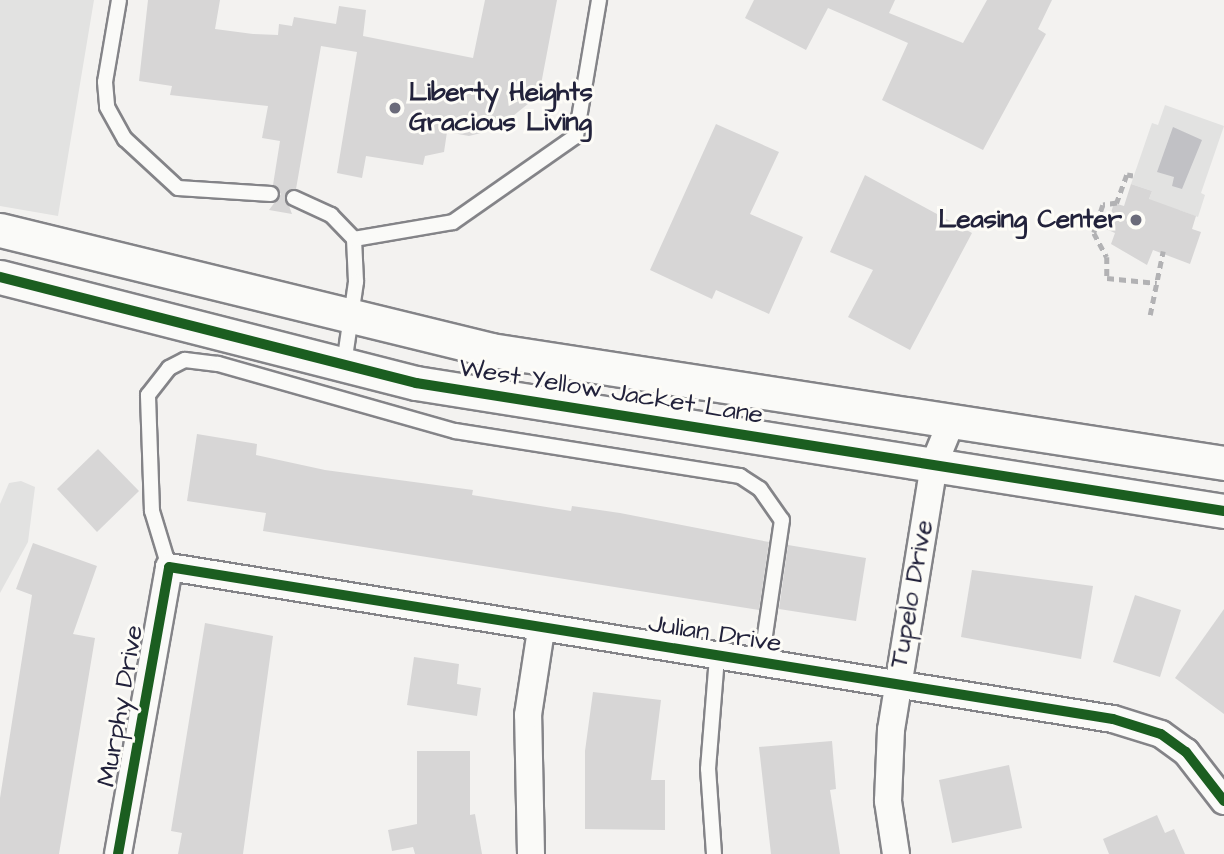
<!DOCTYPE html>
<style>
body{margin:0}
#map{position:relative;width:1224px;height:854px;overflow:hidden;background:#f3f2f0;font-family:"Architects Daughter",sans-serif}
div>[style]{position:absolute}
.green>*{inset:0;background:#e2e2e1}
.water>*{inset:0;background:#c1c1c5}
.building>*{inset:0;background:#d7d6d6}
.path>*{height:4.5px;margin-top:-2.25px;transform-origin:0;background:repeating-linear-gradient(90deg,#b2b2b4 0 7px,transparent 0 12px)}
.roads{filter:drop-shadow(2px 0 #848488) drop-shadow(-2px 0 #848488) drop-shadow(0 2px #848488) drop-shadow(0 -2px #848488)}
.service>*{height:14px;margin:-7px;padding:0 7px;transform-origin:7px;border-radius:7px;background:#fafaf8}
.minor>*{height:26px;margin:-13px;padding:0 13px;transform-origin:13px;border-radius:13px;background:#fafaf8}
.tertiary>*{height:33px;margin:-16.5px;padding:0 16.5px;transform-origin:16.5px;border-radius:16.5px;background:#fafaf8}
.cycleway>*{height:10px;margin:-5px;padding:0 5px;transform-origin:5px;border-radius:5px;background:#1b5e20}
.dots>*{width:19px;height:19px;translate:-50% -50%;box-sizing:border-box;border:4px solid #fdfcf7;border-radius:50%}
span{translate:-50% -50%;white-space:nowrap;text-align:center;line-height:1.15;-webkit-text-stroke:6px #fdfcf7;paint-order:stroke}
.poi-label{font-size:26px;color:#22223b;font-weight:700}
.left{translate:0 -50%;text-align:left}
.right{translate:-100% -50%;text-align:right}
.street-label{font-size:26px;color:#22223b}
</style>
<div id="map">
<div class="green">
<i style="clip-path:polygon(0 0,94px 0,58px 216px,0 206px)"></i>
<i style="clip-path:polygon(1165px 105px,1224px 126px,1201px 193px,1205px 195px,1198px 217px,1179px 210px,1174px 224px,1144px 213px,1152px 191px,1131px 184px,1152px 123px,1158px 125px)"></i>
<i style="clip-path:polygon(21px 481px,35px 487px,28px 542px,0 593px,0 504px,9px 483px)"></i>
</div>
<div class="water">
<i style="clip-path:polygon(1173px 127px,1202px 140px,1182px 189px,1172px 186px,1174px 177px,1157px 172px)"></i>
</div>
<div class="building">
<i style="clip-path:polygon(148px 0,220px 0,215px 29px,253px 34px,278px 35px,279px 24px,292px 26px,294px 17px,336px 24px,339px 6px,366px 10px,363px 36px,473px 58px,485px 0,557px 0,539px 95px,497px 129px,469px 136px,447px 132px,444px 152px,425px 156px,423px 165px,366px 156px,362px 178px,337px 173px,357px 52px,321px 46px,296px 189px,285px 195px,292px 214px,269px 210px,281px 194px,273px 185px,280px 141px,262px 138px,268px 106px,170px 95px,172px 86px,139px 81px)"></i>
<i style="clip-path:polygon(754px 0,895px 0,889px 13px,963px 43px,987px 0,1052px 0,1038px 29px,1046px 34px,983px 150px,882px 100px,908px 43px,828px 8px,806px 50px,745px 18px)"></i>
<i style="clip-path:polygon(716px 124px,779px 152px,750px 214px,803px 237px,769px 314px,716px 290px,712px 299px,650px 270px)"></i>
<i style="clip-path:polygon(865px 175px,972px 233px,910px 350px,848px 317px,873px 270px,830px 252px)"></i>
<i style="clip-path:polygon(1131px 184px,1152px 191px,1149px 199px,1196px 216px,1192px 229px,1201px 232px,1190px 264px,1153px 250px,1147px 265px,1111px 244px,1115px 233px,1106px 229px,1114px 203px,1124px 206px)"></i>
<i style="clip-path:polygon(197px 434px,257px 444px,256px 455px,325px 470px,473px 490px,472px 495px,571px 511px,572px 506px,620px 513px,769px 542px,759px 610px,263px 531px,266px 513px,187px 501px)"></i>
<i style="clip-path:polygon(98px 449px,139px 491px,97px 532px,57px 489px)"></i>
<i style="clip-path:polygon(33px 543px,97px 566px,73px 634px,95px 638px,59px 854px,0 854px,0 798px,32px 595px,16px 589px)"></i>
<i style="clip-path:polygon(788px 545px,866px 558px,856px 621px,779px 609px)"></i>
<i style="clip-path:polygon(972px 570px,1093px 586px,1081px 659px,961px 637px)"></i>
<i style="clip-path:polygon(1135px 595px,1181px 610px,1160px 677px,1113px 662px)"></i>
<i style="clip-path:polygon(1224px 609px,1224px 714px,1175px 678px)"></i>
<i style="clip-path:polygon(205px 623px,273px 636px,243px 854px,178px 854px,182px 833px,171px 831px)"></i>
<i style="clip-path:polygon(414px 657px,459px 664px,457px 684px,481px 688px,477px 716px,407px 705px)"></i>
<i style="clip-path:polygon(593px 692px,661px 700px,651px 780px,665px 780px,665px 830px,585px 829px,585px 751px)"></i>
<i style="clip-path:polygon(832px 741px,836px 789px,830px 790px,840px 854px,771px 854px,759px 747px)"></i>
<i style="clip-path:polygon(417px 751px,470px 751px,470px 815px,475px 814px,482px 854px,415px 854px,413px 847px,392px 851px,388px 830px,417px 824px)"></i>
<i style="clip-path:polygon(1009px 765px,1022px 828px,952px 843px,939px 780px)"></i>
<i style="clip-path:polygon(1157px 815px,1165px 833px,1174px 829px,1185px 854px,1109px 854px,1103px 839px)"></i>
</div>
<div class="path">
<i style="left:1133px;top:176px;width:6px;rotate:-171deg"></i>
<i style="left:1127px;top:175px;width:30px;rotate:110deg"></i>
<i style="left:1117px;top:203px;width:14px;rotate:172deg"></i>
<i style="left:1103px;top:205px;width:29px;rotate:108deg"></i>
<i style="left:1094px;top:233px;width:27px;rotate:62deg"></i>
<i style="left:1107px;top:257px;width:21px;rotate:90deg"></i>
<i style="left:1107px;top:278px;width:50px;rotate:5.7deg"></i>
<i style="left:1150px;top:315px;width:65px;rotate:-78.5deg"></i>
</div>
<div class="roads">
<div class="service">
<i style="left:119px;top:0;width:83px;rotate:99.7deg"></i>
<i style="left:105px;top:82px;width:25px;rotate:85deg"></i>
<i style="left:107px;top:107px;width:37px;rotate:61deg"></i>
<i style="left:125px;top:139px;width:72px;rotate:42.8deg"></i>
<i style="left:178px;top:188px;width:93px;rotate:3.7deg"></i>
<i style="left:294px;top:198px;width:41px;rotate:24.7deg"></i>
<i style="left:331px;top:215px;width:33px;rotate:46deg"></i>
<i style="left:354px;top:239px;width:43px;rotate:87.3deg"></i>
<i style="left:356px;top:282px;width:83px;rotate:98.3deg"></i>
<i style="left:354px;top:239px;width:100px;rotate:-9.7deg"></i>
<i style="left:453px;top:222px;width:150px;rotate:-35deg"></i>
<i style="left:576px;top:136px;width:138px;rotate:-80.4deg"></i>
<i style="left:169px;top:567px;width:59px;rotate:-106.9deg"></i>
<i style="left:152px;top:511px;width:116px;rotate:-92deg"></i>
<i style="left:148px;top:395px;width:34px;rotate:-52deg"></i>
<i style="left:169px;top:368px;width:18px;rotate:-27deg"></i>
<i style="left:185px;top:360px;width:33px;rotate:7deg"></i>
<i style="left:218px;top:364px;width:246px;rotate:15.8deg"></i>
<i style="left:455px;top:431px;width:289px;rotate:9deg"></i>
<i style="left:740px;top:476px;width:24px;rotate:33deg"></i>
<i style="left:760px;top:489px;width:38px;rotate:55deg"></i>
<i style="left:782px;top:520px;width:145px;rotate:98.4deg"></i>
<i style="left:714px;top:854px;width:85px;rotate:-94deg"></i>
<i style="left:708px;top:769px;width:112px;rotate:-85.4deg"></i>
</div>
<div class="minor">
<i style="left:118px;top:854px;width:291px;rotate:-79.9deg"></i>
<i style="left:169px;top:567px;width:956px;rotate:9.15deg"></i>
<i style="left:1113px;top:719px;width:50px;rotate:17.4deg"></i>
<i style="left:1161px;top:734px;width:31px;rotate:36deg"></i>
<i style="left:1186px;top:752px;width:62px;rotate:52.2deg"></i>
<i style="left:531px;top:854px;width:139px;rotate:-91.2deg"></i>
<i style="left:528px;top:715px;width:86px;rotate:-81.3deg"></i>
<i style="left:896px;top:854px;width:54px;rotate:-98.6deg"></i>
<i style="left:888px;top:801px;width:71px;rotate:-87.6deg"></i>
<i style="left:891px;top:730px;width:269px;rotate:-80.8deg"></i>
<i style="left:934px;top:464px;width:48px;rotate:-67.8deg"></i>
</div>
<div class="tertiary">
<i style="left:0;top:230px;width:505px;rotate:13.73deg"></i>
<i style="left:491px;top:350px;width:742px;rotate:8.76deg"></i>
<i style="left:0;top:277px;width:429px;rotate:14.3deg"></i>
<i style="left:416px;top:383px;width:818px;rotate:9deg"></i>
</div>
</div>
<div class="cycleway">
<i style="left:0;top:277px;width:429px;rotate:14.3deg"></i>
<i style="left:416px;top:383px;width:818px;rotate:9deg"></i>
<i style="left:118px;top:854px;width:291px;rotate:-79.9deg"></i>
<i style="left:169px;top:567px;width:956px;rotate:9.15deg"></i>
<i style="left:1113px;top:719px;width:50px;rotate:17.4deg"></i>
<i style="left:1161px;top:734px;width:31px;rotate:36deg"></i>
<i style="left:1186px;top:752px;width:62px;rotate:52.2deg"></i>
</div>
<div class="dots">
<i style="left:395px;top:108px;background:#6b6b7a"></i>
<i style="left:1136px;top:220px;background:#6b6b7a"></i>
</div>
<div class="poi-label">
<span class="left" style="left:409px;top:108px">Liberty Heights<br>Gracious Living</span>
<span class="right" style="left:1122px;top:220px">Leasing Center</span>
</div>
<div class="street-label">
<span style="left:611px;top:392px;rotate:9deg">West Yellow Jacket Lane</span>
<span style="left:912px;top:594px;rotate:-80deg">Tupelo Drive</span>
<span style="left:715px;top:634px;rotate:9deg">Julian Drive</span>
<span style="left:121px;top:706px;rotate:-80deg">Murphy Drive</span>
</div>
</div>
